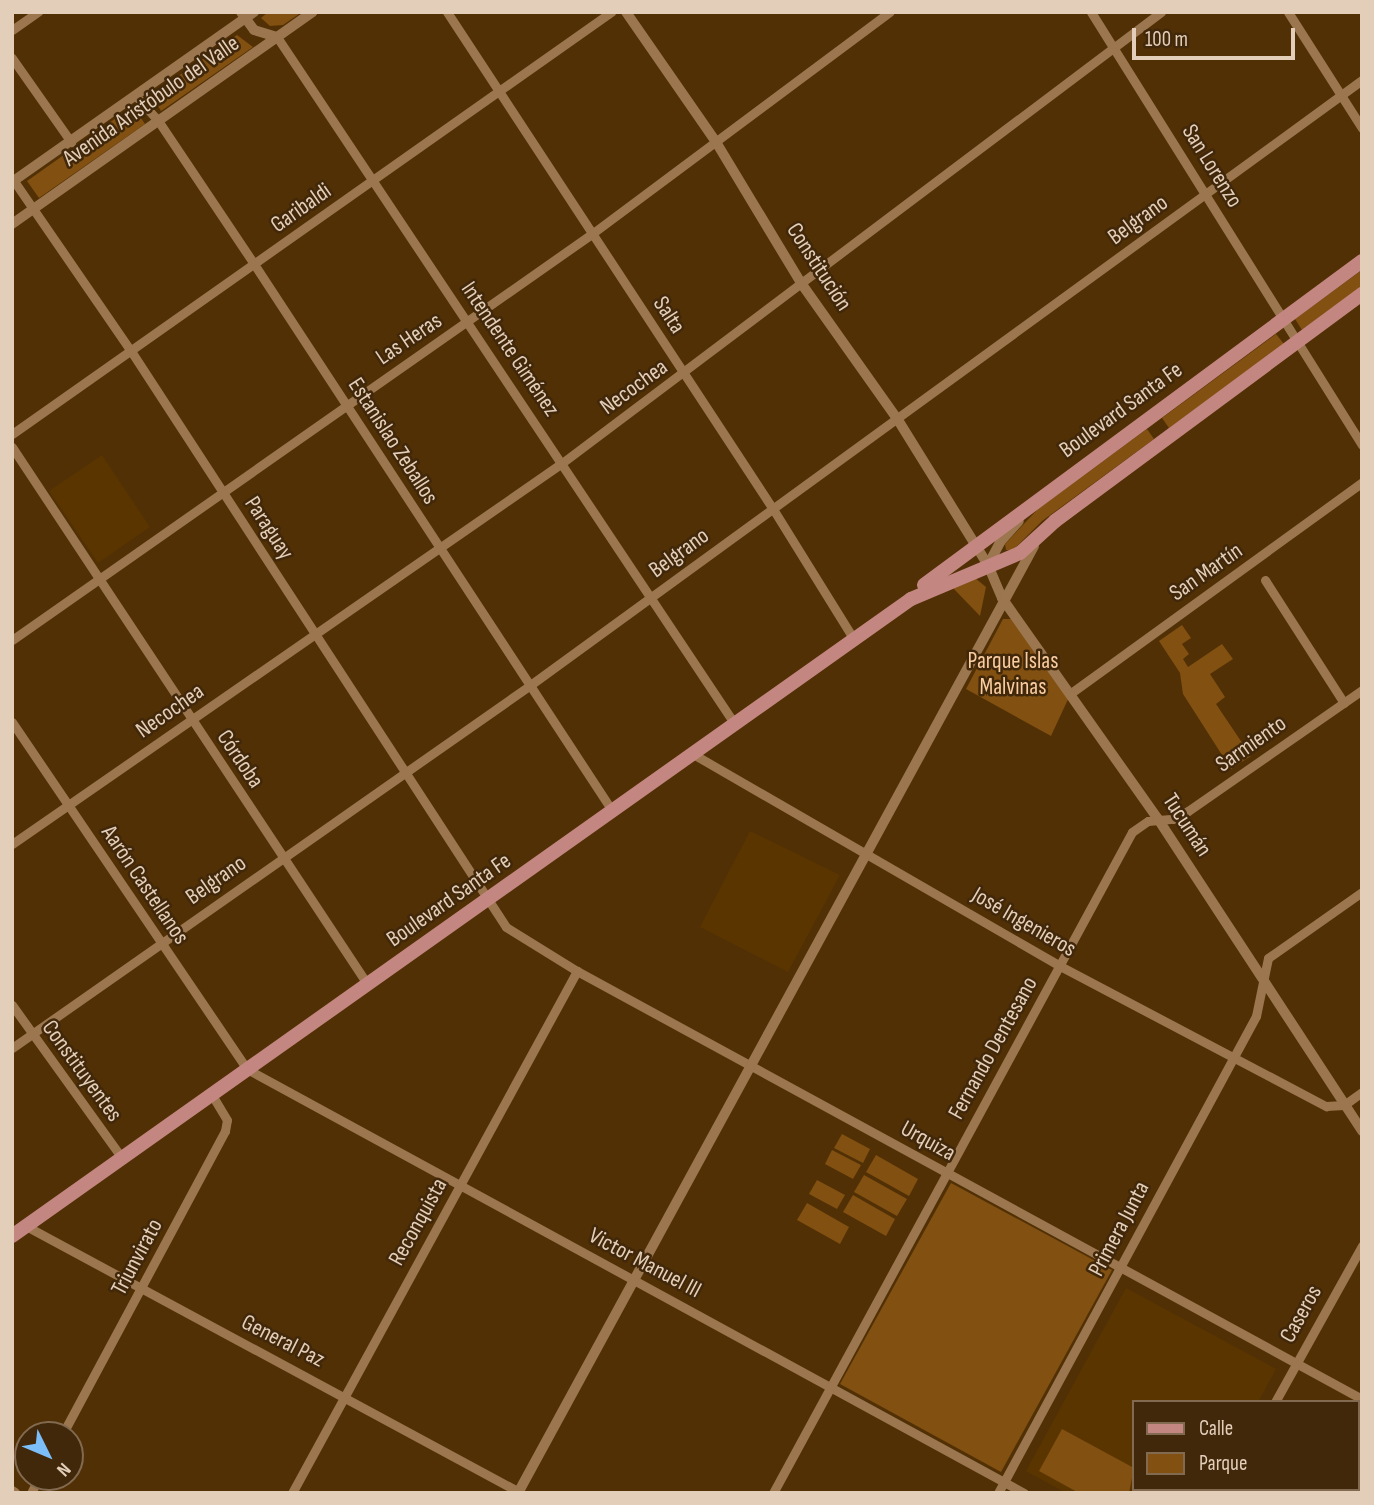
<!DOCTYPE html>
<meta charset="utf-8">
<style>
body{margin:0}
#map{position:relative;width:1374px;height:1505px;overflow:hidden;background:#513005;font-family:"Sofia Sans Condensed",sans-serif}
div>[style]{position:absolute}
.built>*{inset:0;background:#5b3500}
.green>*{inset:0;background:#825010}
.minor>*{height:9px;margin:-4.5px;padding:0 4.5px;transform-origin:4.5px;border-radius:4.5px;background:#9b764f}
.tertiary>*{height:10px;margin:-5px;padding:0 5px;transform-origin:5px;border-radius:5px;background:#9b764f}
.primary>*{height:14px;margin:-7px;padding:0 7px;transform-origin:7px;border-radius:7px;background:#c38680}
span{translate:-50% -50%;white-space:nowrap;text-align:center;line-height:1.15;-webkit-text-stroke:5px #41280a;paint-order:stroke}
.street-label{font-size:23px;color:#e3ceba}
.park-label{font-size:23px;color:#facda1}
.frame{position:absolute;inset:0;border:14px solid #e3ceba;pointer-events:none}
.legend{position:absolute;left:1132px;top:1400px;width:228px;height:91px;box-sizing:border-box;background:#41280a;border:2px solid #826a50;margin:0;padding:9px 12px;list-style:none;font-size:21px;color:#e3ceba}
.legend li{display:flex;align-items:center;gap:14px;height:35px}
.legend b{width:35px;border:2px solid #826a50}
.north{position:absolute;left:14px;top:1421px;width:70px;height:70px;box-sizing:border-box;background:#41280a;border:2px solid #826a50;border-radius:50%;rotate:133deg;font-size:19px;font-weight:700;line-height:28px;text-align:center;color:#e3ceba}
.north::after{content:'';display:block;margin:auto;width:24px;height:32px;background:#7cbef9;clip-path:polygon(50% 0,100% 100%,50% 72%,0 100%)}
.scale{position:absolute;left:1132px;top:28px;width:163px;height:32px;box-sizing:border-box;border:4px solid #e3ceba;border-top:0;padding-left:9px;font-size:21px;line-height:24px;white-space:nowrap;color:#e3ceba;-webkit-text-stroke:5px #41280a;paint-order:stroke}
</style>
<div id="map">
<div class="built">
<i style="clip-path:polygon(102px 455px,150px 527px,98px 563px,49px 491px)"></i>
<i style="clip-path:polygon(750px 831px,840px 875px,788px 972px,700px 927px)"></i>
<i style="clip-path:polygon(1126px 1288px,1276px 1369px,1258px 1402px,1134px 1402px,1134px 1489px,1210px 1489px,1208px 1493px,1066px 1493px,1026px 1471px)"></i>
</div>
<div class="green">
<i style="clip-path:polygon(268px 12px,302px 12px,283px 25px,270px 26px,261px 18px)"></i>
<i style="clip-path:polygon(237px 35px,253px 47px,161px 111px,151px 95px)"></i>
<i style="clip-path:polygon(133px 106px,145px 124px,39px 198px,27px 181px)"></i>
<i style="clip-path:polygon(1362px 270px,1362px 286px,1302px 330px,1295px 319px)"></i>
<i style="clip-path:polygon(1276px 334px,1284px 344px,1169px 428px,1162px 418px)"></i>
<i style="clip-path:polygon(1147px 429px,1154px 439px,1042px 521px,1013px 550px,1006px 550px,1005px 544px,1038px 509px)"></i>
<i style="clip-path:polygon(975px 578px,986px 587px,980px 616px,951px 586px)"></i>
<i style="clip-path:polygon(1003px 619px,1011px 619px,1070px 695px,1051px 736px,966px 689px)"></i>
<i style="clip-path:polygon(1182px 625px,1191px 638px,1182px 644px,1189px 654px,1183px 659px,1188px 667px,1222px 644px,1233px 659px,1210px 674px,1225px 697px,1216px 704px,1251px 756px,1231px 769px,1183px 694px,1180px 673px,1159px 641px)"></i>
<i style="clip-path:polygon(842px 1134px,870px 1149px,863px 1163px,834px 1148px)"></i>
<i style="clip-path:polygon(832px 1150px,861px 1165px,853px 1179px,825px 1164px)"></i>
<i style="clip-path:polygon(876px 1155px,918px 1179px,909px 1196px,866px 1172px)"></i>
<i style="clip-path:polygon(864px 1175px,907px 1199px,897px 1216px,854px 1192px)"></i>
<i style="clip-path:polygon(817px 1180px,845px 1195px,837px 1209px,809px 1194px)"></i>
<i style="clip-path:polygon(951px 1183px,1112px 1270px,1001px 1472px,840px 1384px)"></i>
<i style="clip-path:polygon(853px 1195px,895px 1219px,886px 1236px,843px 1212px)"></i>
<i style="clip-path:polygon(807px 1203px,849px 1227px,840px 1244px,797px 1220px)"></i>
<i style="clip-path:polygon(1062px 1429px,1134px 1468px,1129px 1493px,1079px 1493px,1039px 1471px)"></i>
</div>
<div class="minor">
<i style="left:447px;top:12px;width:594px;rotate:56.74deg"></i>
<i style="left:773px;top:509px;width:155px;rotate:58.2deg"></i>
<i style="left:1091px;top:12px;width:511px;rotate:57.96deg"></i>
<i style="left:1288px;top:12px;width:138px;rotate:57.5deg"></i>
<i style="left:12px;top:30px;width:32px;rotate:-35deg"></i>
<i style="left:277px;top:37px;width:824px;rotate:56.33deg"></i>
<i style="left:12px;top:58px;width:103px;rotate:54.9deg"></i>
<i style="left:135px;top:95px;width:36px;rotate:48deg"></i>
<i style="left:159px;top:122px;width:171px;rotate:56.2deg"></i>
<i style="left:254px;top:264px;width:655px;rotate:56.77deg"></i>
<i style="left:14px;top:181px;width:206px;rotate:55.5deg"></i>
<i style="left:131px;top:351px;width:687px;rotate:56.93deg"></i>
<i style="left:506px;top:927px;width:84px;rotate:31.8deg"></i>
<i style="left:577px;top:971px;width:894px;rotate:28.6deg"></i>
<i style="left:12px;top:434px;width:733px;rotate:-35.16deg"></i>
<i style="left:12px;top:447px;width:645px;rotate:56.51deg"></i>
<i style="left:1265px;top:580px;width:146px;rotate:57.3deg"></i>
<i style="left:12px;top:640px;width:709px;rotate:-35.01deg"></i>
<i style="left:593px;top:233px;width:370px;rotate:-36.7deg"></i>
<i style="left:1071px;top:693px;width:359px;rotate:-35.9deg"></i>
<i style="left:12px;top:722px;width:419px;rotate:55.9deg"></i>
<i style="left:247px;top:1069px;width:885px;rotate:28.62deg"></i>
<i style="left:693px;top:754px;width:424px;rotate:30deg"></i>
<i style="left:1060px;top:966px;width:301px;rotate:27.8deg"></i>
<i style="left:1326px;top:1106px;width:18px;rotate:-3deg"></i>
<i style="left:1344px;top:1105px;width:22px;rotate:-36deg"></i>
<i style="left:12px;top:844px;width:669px;rotate:-34.71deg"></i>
<i style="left:562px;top:463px;width:750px;rotate:-36.98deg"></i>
<i style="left:12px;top:1005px;width:188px;rotate:54.3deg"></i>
<i style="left:12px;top:1048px;width:631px;rotate:-35deg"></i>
<i style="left:529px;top:686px;width:1030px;rotate:-36.04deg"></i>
<i style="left:26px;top:1226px;width:562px;rotate:28.34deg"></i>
<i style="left:1275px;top:1402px;width:179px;rotate:-60.9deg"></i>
<i style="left:62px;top:1435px;width:345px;rotate:-61.8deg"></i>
<i style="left:225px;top:1131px;width:11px;rotate:-80deg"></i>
<i style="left:227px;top:1120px;width:29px;rotate:-121deg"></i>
<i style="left:31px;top:1493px;width:18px;rotate:-63deg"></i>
<i style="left:292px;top:1493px;width:595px;rotate:-61.37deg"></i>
<i style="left:773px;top:1493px;width:752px;rotate:-61.49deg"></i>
<i style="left:1132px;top:832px;width:19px;rotate:-35deg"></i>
<i style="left:1148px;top:821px;width:25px;rotate:-5deg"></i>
<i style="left:1173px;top:819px;width:17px;rotate:-28deg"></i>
<i style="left:1188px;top:811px;width:212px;rotate:-34.8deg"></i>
<i style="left:998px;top:1493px;width:542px;rotate:-61.59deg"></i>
<i style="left:1256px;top:1016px;width:59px;rotate:-78.3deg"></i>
<i style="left:1268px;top:958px;width:115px;rotate:-35.1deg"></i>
<i style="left:1225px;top:1493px;width:4px;rotate:-63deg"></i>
</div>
<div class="tertiary">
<i style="left:241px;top:12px;width:22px;rotate:54deg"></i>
<i style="left:254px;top:30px;width:24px;rotate:17deg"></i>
<i style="left:626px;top:12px;width:158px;rotate:55.3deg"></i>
<i style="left:716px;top:142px;width:165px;rotate:58.9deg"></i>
<i style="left:801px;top:283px;width:168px;rotate:54.7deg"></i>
<i style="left:898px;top:420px;width:171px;rotate:58.2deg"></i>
<i style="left:988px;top:565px;width:36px;rotate:67deg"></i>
<i style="left:1002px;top:598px;width:271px;rotate:54.8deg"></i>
<i style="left:1158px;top:819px;width:373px;rotate:56.8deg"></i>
<i style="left:12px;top:182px;width:296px;rotate:-35.1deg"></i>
<i style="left:12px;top:224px;width:368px;rotate:-35.2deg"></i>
<i style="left:988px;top:565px;width:26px;rotate:-62deg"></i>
<i style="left:1000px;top:542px;width:28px;rotate:-48deg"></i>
<i style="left:12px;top:1491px;width:4px;rotate:34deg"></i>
<i style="left:518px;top:1493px;width:1078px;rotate:-61.41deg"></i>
</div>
<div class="primary">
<i style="left:924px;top:585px;width:545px;rotate:-36.49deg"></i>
<i style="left:12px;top:1236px;width:1102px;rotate:-35.32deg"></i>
<i style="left:911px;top:599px;width:118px;rotate:-22.9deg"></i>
<i style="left:1020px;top:553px;width:47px;rotate:-42.4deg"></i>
<i style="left:1055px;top:521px;width:382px;rotate:-36.5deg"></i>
</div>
<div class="street-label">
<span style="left:151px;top:101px;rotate:-35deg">Avenida Aristóbulo del Valle</span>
<span style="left:1212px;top:166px;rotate:58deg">San Lorenzo</span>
<span style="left:301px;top:208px;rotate:-35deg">Garibaldi</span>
<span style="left:1138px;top:220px;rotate:-36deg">Belgrano</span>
<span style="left:819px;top:267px;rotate:57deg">Constitución</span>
<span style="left:669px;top:315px;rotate:57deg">Salta</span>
<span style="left:409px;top:339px;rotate:-34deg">Las Heras</span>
<span style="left:510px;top:349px;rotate:56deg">Intendente Giménez</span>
<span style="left:634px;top:387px;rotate:-36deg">Necochea</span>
<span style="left:1121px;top:410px;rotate:-36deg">Boulevard Santa Fe</span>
<span style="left:393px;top:441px;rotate:57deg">Estanislao Zeballos</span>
<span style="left:269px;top:528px;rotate:57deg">Paraguay</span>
<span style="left:679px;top:553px;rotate:-36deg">Belgrano</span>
<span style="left:1206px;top:572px;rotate:-35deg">San Martín</span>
<span style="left:170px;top:711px;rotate:-35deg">Necochea</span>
<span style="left:1251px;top:744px;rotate:-35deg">Sarmiento</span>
<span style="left:240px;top:759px;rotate:56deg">Córdoba</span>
<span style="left:1187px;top:825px;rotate:57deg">Tucumán</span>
<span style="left:216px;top:880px;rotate:-35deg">Belgrano</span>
<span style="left:145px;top:885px;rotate:56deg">Aarón Castellanos</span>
<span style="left:449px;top:900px;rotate:-35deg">Boulevard Santa Fe</span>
<span style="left:1024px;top:922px;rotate:30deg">José Ingenieros</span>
<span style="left:993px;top:1048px;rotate:-61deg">Fernando Dentesano</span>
<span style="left:82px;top:1071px;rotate:54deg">Constituyentes</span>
<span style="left:928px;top:1141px;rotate:29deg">Urquiza</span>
<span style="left:418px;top:1222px;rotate:-61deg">Reconquista</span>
<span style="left:1119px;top:1229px;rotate:-62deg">Primera Junta</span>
<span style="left:137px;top:1257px;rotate:-62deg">Triunvirato</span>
<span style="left:645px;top:1263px;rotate:28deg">Victor Manuel III</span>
<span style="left:1301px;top:1314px;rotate:-61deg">Caseros</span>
<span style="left:283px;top:1341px;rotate:27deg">General Paz</span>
</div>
<div class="park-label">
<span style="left:1013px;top:674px">Parque Islas<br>Malvinas</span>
</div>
<div class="frame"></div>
<ul class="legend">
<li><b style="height:9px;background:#c38680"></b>Calle</li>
<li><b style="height:19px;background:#825010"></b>Parque</li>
</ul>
<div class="north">N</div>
<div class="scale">100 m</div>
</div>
